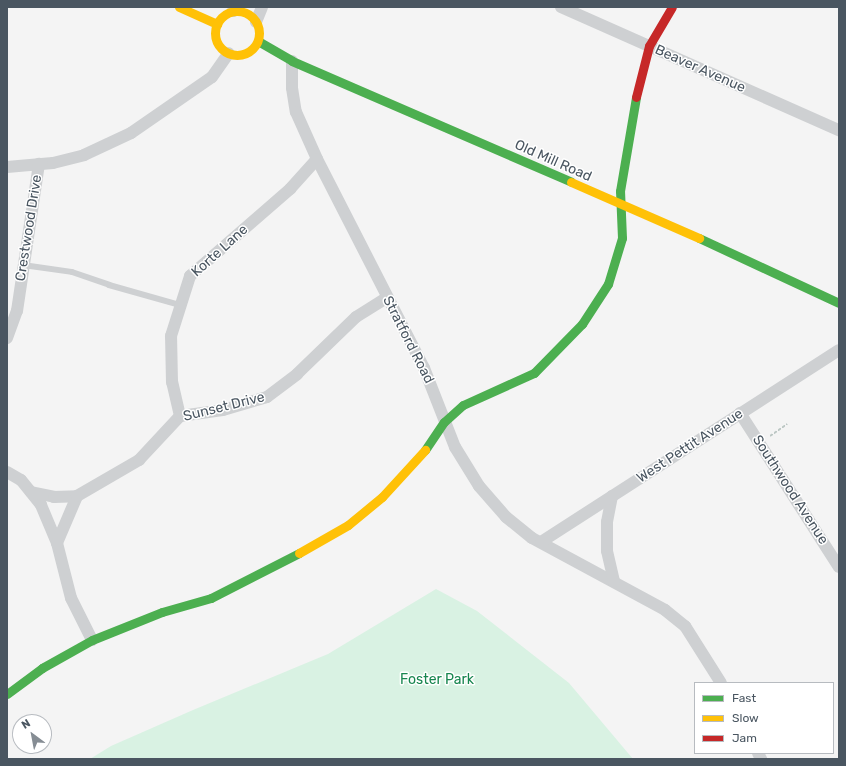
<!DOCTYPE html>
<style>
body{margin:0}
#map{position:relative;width:846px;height:766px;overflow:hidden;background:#f4f4f4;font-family:Rubik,sans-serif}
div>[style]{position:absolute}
.green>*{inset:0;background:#d9f2e3}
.path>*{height:2px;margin-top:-1px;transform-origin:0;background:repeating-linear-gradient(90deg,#bcc7c4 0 3px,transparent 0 5px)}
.lane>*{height:6px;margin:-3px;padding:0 3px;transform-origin:3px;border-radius:3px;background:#ced0d2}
.street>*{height:12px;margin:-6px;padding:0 6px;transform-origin:6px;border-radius:6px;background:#ced0d2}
.fast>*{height:9px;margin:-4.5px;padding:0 4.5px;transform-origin:4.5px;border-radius:4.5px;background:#4caf50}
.slow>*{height:9px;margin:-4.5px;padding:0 4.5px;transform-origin:4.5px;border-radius:4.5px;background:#ffc107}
.slow>.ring{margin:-4.5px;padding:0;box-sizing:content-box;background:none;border:9px solid #ffc107;border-radius:50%}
.jam>*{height:9px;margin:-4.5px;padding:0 4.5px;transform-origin:4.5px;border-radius:4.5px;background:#c62828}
span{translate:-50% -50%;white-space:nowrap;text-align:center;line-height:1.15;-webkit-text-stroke:3px #fff;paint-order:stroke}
.street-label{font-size:14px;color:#4a5661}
.park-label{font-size:14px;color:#17864f}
.frame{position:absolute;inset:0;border:8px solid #4a5661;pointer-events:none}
.legend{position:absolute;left:694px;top:682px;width:140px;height:72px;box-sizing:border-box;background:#fff;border:1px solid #b7bbc0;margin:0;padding:5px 7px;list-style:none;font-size:12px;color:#4a5661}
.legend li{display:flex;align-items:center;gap:8px;height:20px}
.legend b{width:20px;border:1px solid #b7bbc0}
.north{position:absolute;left:12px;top:714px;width:40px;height:40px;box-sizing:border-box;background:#fff;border:1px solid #b7bbc0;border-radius:50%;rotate:328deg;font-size:11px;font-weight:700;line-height:16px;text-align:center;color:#4a5661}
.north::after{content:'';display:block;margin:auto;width:14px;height:18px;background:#868d94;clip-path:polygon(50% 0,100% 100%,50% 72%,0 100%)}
</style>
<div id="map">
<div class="green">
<i style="clip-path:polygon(436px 589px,477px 611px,569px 683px,633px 759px,90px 759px,111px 746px,193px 710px,328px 654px)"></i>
</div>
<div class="path">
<i style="left:770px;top:436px;width:21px;rotate:-35deg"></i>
</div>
<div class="lane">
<i style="left:23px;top:265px;width:49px;rotate:8.1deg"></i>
<i style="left:72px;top:272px;width:39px;rotate:19deg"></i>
<i style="left:109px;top:285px;width:74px;rotate:15.7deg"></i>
</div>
<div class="street">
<i style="left:561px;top:7px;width:304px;rotate:23.9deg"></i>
<i style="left:233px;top:11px;width:4px;rotate:-76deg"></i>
<i style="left:256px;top:22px;width:16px;rotate:-68deg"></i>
<i style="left:292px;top:61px;width:27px;rotate:90deg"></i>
<i style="left:292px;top:88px;width:24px;rotate:81deg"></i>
<i style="left:296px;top:112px;width:51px;rotate:65.9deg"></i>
<i style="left:317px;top:159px;width:235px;rotate:62.9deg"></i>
<i style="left:424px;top:368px;width:85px;rotate:68.6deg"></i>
<i style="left:455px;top:447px;width:46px;rotate:58.4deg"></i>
<i style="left:479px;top:486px;width:41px;rotate:48.9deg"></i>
<i style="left:506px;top:517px;width:33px;rotate:39deg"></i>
<i style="left:532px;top:538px;width:151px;rotate:28.4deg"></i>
<i style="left:665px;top:610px;width:26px;rotate:39deg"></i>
<i style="left:685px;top:626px;width:67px;rotate:57.7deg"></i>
<i style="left:7px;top:167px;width:46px;rotate:-5deg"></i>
<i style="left:53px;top:163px;width:32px;rotate:-14deg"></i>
<i style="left:84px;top:155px;width:52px;rotate:-25.1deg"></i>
<i style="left:131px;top:133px;width:98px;rotate:-34.7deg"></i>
<i style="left:212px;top:77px;width:29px;rotate:-55deg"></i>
<i style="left:7px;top:338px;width:29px;rotate:-70deg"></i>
<i style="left:17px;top:311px;width:149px;rotate:-81.5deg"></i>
<i style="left:740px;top:413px;width:183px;rotate:57.3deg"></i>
<i style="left:180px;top:416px;width:35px;rotate:-103deg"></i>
<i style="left:172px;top:382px;width:46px;rotate:-91.2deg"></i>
<i style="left:171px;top:336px;width:63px;rotate:-72.4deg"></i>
<i style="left:190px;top:276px;width:133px;rotate:-41deg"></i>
<i style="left:290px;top:189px;width:40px;rotate:-48deg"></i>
<i style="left:7px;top:472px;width:16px;rotate:30deg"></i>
<i style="left:21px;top:480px;width:32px;rotate:51deg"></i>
<i style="left:41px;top:505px;width:41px;rotate:67.2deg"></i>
<i style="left:57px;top:543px;width:57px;rotate:75.7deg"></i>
<i style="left:71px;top:598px;width:47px;rotate:63.4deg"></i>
<i style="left:31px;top:492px;width:24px;rotate:12deg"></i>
<i style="left:54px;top:497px;width:23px;rotate:-2deg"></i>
<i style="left:612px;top:496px;width:26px;rotate:101deg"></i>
<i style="left:607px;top:522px;width:29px;rotate:90deg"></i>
<i style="left:607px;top:551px;width:31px;rotate:77deg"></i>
<i style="left:541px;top:542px;width:354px;rotate:-32.8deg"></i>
<i style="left:57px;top:543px;width:51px;rotate:-66.9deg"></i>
<i style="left:77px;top:496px;width:72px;rotate:-30.1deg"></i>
<i style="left:139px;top:460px;width:60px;rotate:-47deg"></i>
<i style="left:180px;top:416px;width:43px;rotate:-7.9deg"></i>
<i style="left:223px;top:410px;width:46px;rotate:-16.5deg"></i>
<i style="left:267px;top:397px;width:38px;rotate:-37deg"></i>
<i style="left:297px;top:374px;width:82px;rotate:-44deg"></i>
<i style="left:356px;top:317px;width:36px;rotate:-32deg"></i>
<i style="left:758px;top:753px;width:7px;rotate:63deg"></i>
</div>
<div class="fast">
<i style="left:258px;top:41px;width:39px;rotate:30deg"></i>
<i style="left:292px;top:61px;width:304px;rotate:23.4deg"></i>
<i style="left:699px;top:238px;width:154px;rotate:24.9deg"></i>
<i style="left:425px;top:450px;width:34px;rotate:-56deg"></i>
<i style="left:444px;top:422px;width:25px;rotate:-42deg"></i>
<i style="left:463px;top:405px;width:78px;rotate:-24.3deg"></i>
<i style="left:534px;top:373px;width:69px;rotate:-45.6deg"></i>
<i style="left:582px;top:324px;width:48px;rotate:-57deg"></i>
<i style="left:608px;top:284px;width:48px;rotate:-73.1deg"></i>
<i style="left:622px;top:238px;width:47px;rotate:-92.4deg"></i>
<i style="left:620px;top:191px;width:95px;rotate:-80.3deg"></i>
<i style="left:7px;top:694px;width:44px;rotate:-36.6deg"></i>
<i style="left:42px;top:668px;width:57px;rotate:-29.2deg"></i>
<i style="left:92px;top:640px;width:75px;rotate:-21.8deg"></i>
<i style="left:162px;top:612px;width:51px;rotate:-15.9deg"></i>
<i style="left:211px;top:598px;width:99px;rotate:-27.1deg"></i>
</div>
<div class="slow">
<i style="left:179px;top:7px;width:42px;rotate:24.1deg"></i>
<i class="ring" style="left:215px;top:11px;width:35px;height:35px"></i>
<i style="left:571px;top:182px;width:140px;rotate:23.6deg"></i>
<i style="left:299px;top:553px;width:56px;rotate:-29.7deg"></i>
<i style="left:348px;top:525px;width:44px;rotate:-39.5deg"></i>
<i style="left:382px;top:497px;width:64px;rotate:-47.5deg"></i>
</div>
<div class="jam">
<i style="left:636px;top:97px;width:53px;rotate:-75.7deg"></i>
<i style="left:649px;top:46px;width:45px;rotate:-59.5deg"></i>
</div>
<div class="street-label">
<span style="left:700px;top:69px;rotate:24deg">Beaver Avenue</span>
<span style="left:553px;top:161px;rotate:24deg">Old Mill Road</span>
<span style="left:29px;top:228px;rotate:-81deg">Crestwood Drive</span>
<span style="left:220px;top:251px;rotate:-42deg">Korte Lane</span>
<span style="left:408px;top:340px;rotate:63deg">Stratford Road</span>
<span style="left:224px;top:407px;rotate:-14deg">Sunset Drive</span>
<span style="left:690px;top:446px;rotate:-33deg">West Pettit Avenue</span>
<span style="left:790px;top:490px;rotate:57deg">Southwood Avenue</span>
</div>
<div class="park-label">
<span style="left:437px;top:680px">Foster Park</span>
</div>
<div class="frame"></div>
<ul class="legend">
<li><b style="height:5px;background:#4caf50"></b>Fast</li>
<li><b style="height:5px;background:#ffc107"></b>Slow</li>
<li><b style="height:5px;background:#c62828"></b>Jam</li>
</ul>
<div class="north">N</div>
</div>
